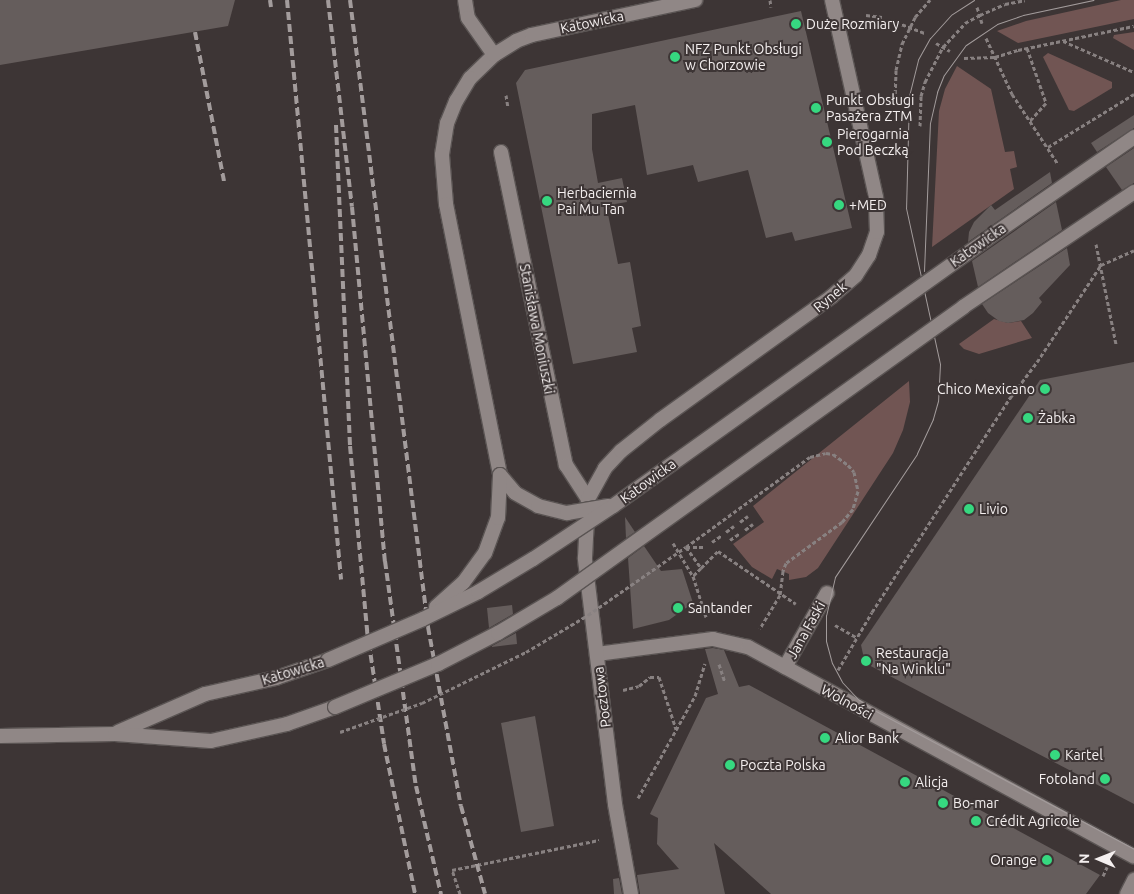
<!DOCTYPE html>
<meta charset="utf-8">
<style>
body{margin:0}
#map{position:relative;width:1134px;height:894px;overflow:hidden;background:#3d3535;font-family:Ubuntu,sans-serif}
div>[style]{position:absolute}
.green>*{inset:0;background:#715553}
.building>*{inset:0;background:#655d5c}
.path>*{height:3px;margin-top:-1.5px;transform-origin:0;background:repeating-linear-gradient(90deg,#888181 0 4px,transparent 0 6.5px)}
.roads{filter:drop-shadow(1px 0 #5a5453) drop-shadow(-1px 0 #5a5453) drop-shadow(0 1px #5a5453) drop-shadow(0 -1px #5a5453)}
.service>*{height:14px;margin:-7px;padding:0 7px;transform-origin:7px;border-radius:7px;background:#908786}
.pedestrian>*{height:14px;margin:-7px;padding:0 7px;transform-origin:7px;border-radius:7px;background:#908786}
.minor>*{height:14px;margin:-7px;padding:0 7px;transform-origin:7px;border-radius:7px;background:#908786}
.tram>*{height:1px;margin:-0.5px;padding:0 0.5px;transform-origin:0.5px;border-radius:0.5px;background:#a39c9c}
.rail>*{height:4px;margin-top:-2px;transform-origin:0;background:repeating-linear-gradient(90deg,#a39c9c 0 8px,transparent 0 12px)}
.path-bridge>*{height:3px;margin-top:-1.5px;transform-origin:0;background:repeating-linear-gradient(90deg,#888181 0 4px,transparent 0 6.5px)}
.bridges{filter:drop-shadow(1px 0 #5a5453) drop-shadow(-1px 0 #5a5453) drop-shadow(0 1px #5a5453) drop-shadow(0 -1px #5a5453)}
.service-bridge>*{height:14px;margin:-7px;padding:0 7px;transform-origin:7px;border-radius:7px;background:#908786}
.dots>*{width:14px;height:14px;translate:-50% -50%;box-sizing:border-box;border:2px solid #3d3535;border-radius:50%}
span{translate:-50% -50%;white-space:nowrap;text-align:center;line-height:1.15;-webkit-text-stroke:4px #3d3535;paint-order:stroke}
.street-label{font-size:14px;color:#f4efef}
.poi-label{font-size:14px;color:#f4efef}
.left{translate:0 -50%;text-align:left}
.right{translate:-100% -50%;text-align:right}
.north{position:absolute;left:1074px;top:834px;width:50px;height:50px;-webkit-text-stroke:4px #3d3535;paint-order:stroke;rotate:271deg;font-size:14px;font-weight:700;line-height:20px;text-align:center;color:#f4efef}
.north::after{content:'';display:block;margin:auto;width:18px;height:22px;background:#f4efef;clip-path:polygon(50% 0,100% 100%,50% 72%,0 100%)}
</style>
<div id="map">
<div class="green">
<i style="clip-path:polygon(1121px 0,1134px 0,1134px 19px,1018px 43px,997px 31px,1026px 21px)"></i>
<i style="clip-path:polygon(1134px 32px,1134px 50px,1113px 38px,1114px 35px)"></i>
<i style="clip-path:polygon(1048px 53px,1112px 82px,1112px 88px,1074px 111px,1069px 110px,1043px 57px)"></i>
<i style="clip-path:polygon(957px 66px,991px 89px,1005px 152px,1014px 151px,1017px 167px,1010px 169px,1014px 189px,932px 247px,939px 111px,945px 89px)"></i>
<i style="clip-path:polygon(994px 319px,1008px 323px,1021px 321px,1032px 338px,979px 354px,964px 349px,959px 344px)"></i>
<i style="clip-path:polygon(909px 381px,910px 402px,903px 430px,893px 453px,818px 568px,806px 577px,789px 580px,789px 574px,777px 569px,772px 579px,752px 567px,733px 544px,764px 522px,753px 506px)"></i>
</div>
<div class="building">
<i style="clip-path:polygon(0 0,235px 0,228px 26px,0 65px)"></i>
<i style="clip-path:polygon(801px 11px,852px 228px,795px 241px,792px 232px,766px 238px,748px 170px,698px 182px,693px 165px,647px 175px,635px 105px,592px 114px,592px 149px,598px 183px,622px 178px,627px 202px,615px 204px,617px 212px,608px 214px,618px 264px,630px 262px,641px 326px,632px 328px,637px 352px,573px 364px,516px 83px,525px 70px)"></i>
<i style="clip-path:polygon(1134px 115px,1134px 128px,1097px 152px,1091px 143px)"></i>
<i style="clip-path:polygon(1134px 148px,1134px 183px,1122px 190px,1106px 167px)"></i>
<i style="clip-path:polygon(1050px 172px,1052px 183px,968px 242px,969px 232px,974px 222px,991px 205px,995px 210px)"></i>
<i style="clip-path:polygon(1056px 202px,1062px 230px,978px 287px,972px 261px)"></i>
<i style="clip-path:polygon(1067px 248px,1070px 265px,1039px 298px,1042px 302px,1033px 313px,1024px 320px,1008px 323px,999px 321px,988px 313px,982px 304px)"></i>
<i style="clip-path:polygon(1134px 362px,1134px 804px,865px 663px,861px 645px,1040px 380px)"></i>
<i style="clip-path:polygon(625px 517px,635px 532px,626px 538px)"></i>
<i style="clip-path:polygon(644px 546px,661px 571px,682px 569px,693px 603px,669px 620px,633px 629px,628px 558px)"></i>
<i style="clip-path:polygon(512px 605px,513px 614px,489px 628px,487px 608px)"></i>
<i style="clip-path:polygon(516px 633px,517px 644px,492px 647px,492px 646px)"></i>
<i style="clip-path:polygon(713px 648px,724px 650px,739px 687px,749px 685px,1100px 875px,1086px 894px,771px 894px,714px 843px,725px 894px,640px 894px,637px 875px,679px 869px,657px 844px,658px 818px,650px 814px,706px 698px,718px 694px,705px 649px)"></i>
<i style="clip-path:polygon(535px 716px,554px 826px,521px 832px,501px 723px)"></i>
<i style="clip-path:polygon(619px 878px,622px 894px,614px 894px,613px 879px)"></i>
</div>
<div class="path">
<i style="left:770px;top:0;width:7px;rotate:82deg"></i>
<i style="left:977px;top:7px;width:17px;rotate:73deg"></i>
<i style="left:866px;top:15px;width:16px;rotate:7deg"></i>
<i style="left:896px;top:22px;width:31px;rotate:21deg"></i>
<i style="left:986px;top:38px;width:62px;rotate:65.1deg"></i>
<i style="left:1012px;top:94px;width:84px;rotate:56.7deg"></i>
<i style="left:1063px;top:41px;width:77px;rotate:23.6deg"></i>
<i style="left:936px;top:43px;width:16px;rotate:30deg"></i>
<i style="left:1027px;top:48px;width:58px;rotate:70.9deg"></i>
<i style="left:1046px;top:103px;width:24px;rotate:132deg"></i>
<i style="left:964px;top:58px;width:31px;rotate:-2deg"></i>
<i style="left:995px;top:57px;width:24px;rotate:-17deg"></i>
<i style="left:1018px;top:50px;width:118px;rotate:-11.7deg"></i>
<i style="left:506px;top:95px;width:12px;rotate:81deg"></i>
<i style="left:895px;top:100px;width:30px;rotate:-88deg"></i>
<i style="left:896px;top:70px;width:27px;rotate:-77deg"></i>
<i style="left:902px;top:44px;width:30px;rotate:-64deg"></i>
<i style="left:915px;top:17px;width:23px;rotate:-49deg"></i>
<i style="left:920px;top:126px;width:30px;rotate:-88deg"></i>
<i style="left:921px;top:96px;width:15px;rotate:-74deg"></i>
<i style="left:925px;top:82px;width:39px;rotate:-63deg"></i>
<i style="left:943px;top:47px;width:33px;rotate:-47deg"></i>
<i style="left:965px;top:23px;width:17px;rotate:-28deg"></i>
<i style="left:980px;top:15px;width:27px;rotate:-24deg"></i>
<i style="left:1005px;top:4px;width:20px;rotate:-11deg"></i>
<i style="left:1048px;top:147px;width:101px;rotate:-31.6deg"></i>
<i style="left:1096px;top:244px;width:102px;rotate:78.7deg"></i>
<i style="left:740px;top:522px;width:10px;rotate:-37deg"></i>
<i style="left:745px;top:530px;width:10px;rotate:-37deg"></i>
<i style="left:726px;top:532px;width:10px;rotate:-37deg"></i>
<i style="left:730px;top:540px;width:11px;rotate:-34deg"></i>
<i style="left:712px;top:542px;width:11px;rotate:-34deg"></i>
<i style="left:673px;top:543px;width:39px;rotate:59deg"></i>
<i style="left:693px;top:576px;width:43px;rotate:72.4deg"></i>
<i style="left:686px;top:547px;width:153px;rotate:-36deg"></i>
<i style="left:810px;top:457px;width:16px;rotate:-14deg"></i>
<i style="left:826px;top:453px;width:7px;rotate:8deg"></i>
<i style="left:833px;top:454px;width:19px;rotate:36deg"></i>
<i style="left:848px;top:465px;width:9px;rotate:49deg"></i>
<i style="left:854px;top:472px;width:19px;rotate:78deg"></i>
<i style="left:858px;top:491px;width:19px;rotate:106deg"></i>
<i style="left:853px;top:509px;width:17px;rotate:130deg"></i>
<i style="left:842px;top:522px;width:69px;rotate:143.8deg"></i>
<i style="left:786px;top:563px;width:9px;rotate:111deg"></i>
<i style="left:783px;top:571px;width:24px;rotate:97deg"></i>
<i style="left:780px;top:595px;width:39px;rotate:121deg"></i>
<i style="left:686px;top:547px;width:26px;rotate:54deg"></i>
<i style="left:701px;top:568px;width:11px;rotate:135deg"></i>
<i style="left:686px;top:547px;width:17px"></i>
<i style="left:701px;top:568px;width:24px;rotate:-45deg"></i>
<i style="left:718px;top:551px;width:94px;rotate:34.2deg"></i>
<i style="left:835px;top:625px;width:24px;rotate:30deg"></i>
<i style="left:719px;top:664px;width:19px;rotate:72deg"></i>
<i style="left:838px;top:670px;width:67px;rotate:-59.6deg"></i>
<i style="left:872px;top:612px;width:255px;rotate:-57.2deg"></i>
<i style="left:1010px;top:398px;width:45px;rotate:-53.1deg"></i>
<i style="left:1037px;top:362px;width:116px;rotate:-56.6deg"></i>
<i style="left:1101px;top:265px;width:36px;rotate:-24deg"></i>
<i style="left:623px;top:690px;width:16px;rotate:-14deg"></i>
<i style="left:639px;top:686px;width:14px;rotate:-39deg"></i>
<i style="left:650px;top:677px;width:9px"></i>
<i style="left:659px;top:677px;width:55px;rotate:71.9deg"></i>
<i style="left:638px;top:798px;width:117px;rotate:-60.8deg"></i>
<i style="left:695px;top:696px;width:34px;rotate:-73deg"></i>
<i style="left:1103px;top:876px;width:10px;rotate:-66deg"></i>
<i style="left:460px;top:894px;width:25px;rotate:-108deg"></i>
<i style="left:452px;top:870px;width:150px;rotate:-11.5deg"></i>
</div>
<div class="roads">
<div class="service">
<i style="left:494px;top:55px;width:33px;rotate:136deg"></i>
<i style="left:470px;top:78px;width:27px;rotate:121deg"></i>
<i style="left:456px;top:101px;width:24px;rotate:112deg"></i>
<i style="left:447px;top:123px;width:32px;rotate:99deg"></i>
<i style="left:442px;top:155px;width:49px;rotate:85.3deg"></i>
<i style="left:446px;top:204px;width:276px;rotate:78.7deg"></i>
<i style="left:118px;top:732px;width:95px;rotate:-23.6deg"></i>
<i style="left:205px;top:694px;width:73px;rotate:-12.7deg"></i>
<i style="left:276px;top:678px;width:55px;rotate:-19.1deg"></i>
<i style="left:0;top:736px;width:115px;rotate:-1deg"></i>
<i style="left:115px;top:734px;width:96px;rotate:4.2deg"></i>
<i style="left:211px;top:741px;width:78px;rotate:-12.6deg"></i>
<i style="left:287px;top:724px;width:51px;rotate:-19.5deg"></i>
</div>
<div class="pedestrian">
<i style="left:597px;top:654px;width:117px;rotate:-7.4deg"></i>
<i style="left:713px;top:639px;width:36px;rotate:13deg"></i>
<i style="left:748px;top:647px;width:439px;rotate:28.5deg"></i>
<i style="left:785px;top:667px;width:85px;rotate:-60.4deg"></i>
<i style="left:1127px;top:894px;width:16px;rotate:-63deg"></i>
</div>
<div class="minor">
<i style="left:465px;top:0;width:18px;rotate:81deg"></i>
<i style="left:468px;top:18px;width:45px;rotate:54.9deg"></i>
<i style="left:494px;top:55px;width:26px;rotate:-32deg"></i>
<i style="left:516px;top:41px;width:17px;rotate:-21deg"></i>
<i style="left:532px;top:35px;width:167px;rotate:-12.1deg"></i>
<i style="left:501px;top:152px;width:320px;rotate:78.3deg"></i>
<i style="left:566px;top:465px;width:40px;rotate:57.1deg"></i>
<i style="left:631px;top:894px;width:91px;rotate:-100.1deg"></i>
<i style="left:615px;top:804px;width:248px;rotate:-97deg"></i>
<i style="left:585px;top:558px;width:59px;rotate:-87.1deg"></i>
<i style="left:588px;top:499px;width:35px;rotate:-61deg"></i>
<i style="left:605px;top:468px;width:23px;rotate:-47deg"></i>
<i style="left:621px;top:451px;width:50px;rotate:-38.5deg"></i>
<i style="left:660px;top:420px;width:211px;rotate:-35.7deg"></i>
<i style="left:831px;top:297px;width:33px;rotate:-41deg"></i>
<i style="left:856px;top:275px;width:24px;rotate:-57deg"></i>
<i style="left:869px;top:255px;width:24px;rotate:-71deg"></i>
<i style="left:877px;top:232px;width:35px;rotate:-92deg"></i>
<i style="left:876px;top:197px;width:202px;rotate:-102.6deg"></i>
</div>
</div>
<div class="tram">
<i style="left:974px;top:0;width:27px;rotate:147deg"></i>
<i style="left:951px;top:15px;width:31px;rotate:132deg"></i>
<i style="left:930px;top:38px;width:25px;rotate:119deg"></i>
<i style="left:918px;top:60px;width:37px;rotate:104deg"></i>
<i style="left:909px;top:96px;width:112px;rotate:91.5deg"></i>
<i style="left:906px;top:208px;width:160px;rotate:77.7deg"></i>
<i style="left:940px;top:364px;width:37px;rotate:93deg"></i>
<i style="left:938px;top:401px;width:19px;rotate:106deg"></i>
<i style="left:933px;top:419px;width:38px;rotate:115deg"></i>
<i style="left:917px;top:454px;width:148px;rotate:123.7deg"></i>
<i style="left:835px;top:577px;width:39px;rotate:103deg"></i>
<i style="left:826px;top:615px;width:26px;rotate:90deg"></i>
<i style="left:826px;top:641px;width:23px;rotate:75deg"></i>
<i style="left:832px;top:663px;width:21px;rotate:62deg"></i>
<i style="left:842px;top:682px;width:25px;rotate:47deg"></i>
<i style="left:859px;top:700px;width:18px;rotate:34deg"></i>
<i style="left:874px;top:710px;width:295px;rotate:28.1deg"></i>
<i style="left:924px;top:271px;width:148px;rotate:-87.7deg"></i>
<i style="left:930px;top:123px;width:32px;rotate:-77deg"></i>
<i style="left:937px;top:92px;width:18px;rotate:-68deg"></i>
<i style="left:944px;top:75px;width:37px;rotate:-54deg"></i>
<i style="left:966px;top:45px;width:37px;rotate:-34deg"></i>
<i style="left:997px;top:24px;width:28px;rotate:-19deg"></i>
<i style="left:1023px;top:15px;width:72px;rotate:-12.1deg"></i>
</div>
<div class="rail">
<i style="left:270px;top:0;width:7px;rotate:82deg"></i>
<i style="left:287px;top:0;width:582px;rotate:84.67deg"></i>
<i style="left:328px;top:0;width:208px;rotate:83.4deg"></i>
<i style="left:352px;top:207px;width:356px;rotate:84.7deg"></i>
<i style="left:385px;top:561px;width:227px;rotate:82.2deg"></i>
<i style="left:416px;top:786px;width:111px;rotate:77deg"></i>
<i style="left:350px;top:0;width:632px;rotate:82.91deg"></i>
<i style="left:428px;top:627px;width:182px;rotate:79.6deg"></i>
<i style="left:461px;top:806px;width:91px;rotate:74.7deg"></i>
<i style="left:195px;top:32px;width:152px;rotate:79deg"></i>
<i style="left:336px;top:125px;width:321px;rotate:87.5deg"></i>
<i style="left:350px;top:446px;width:186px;rotate:84.7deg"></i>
<i style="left:367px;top:631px;width:114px;rotate:81.4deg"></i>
<i style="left:384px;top:744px;width:153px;rotate:78.3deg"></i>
</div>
<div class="path-bridge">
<i style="left:340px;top:732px;width:87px;rotate:-19.5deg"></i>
<i style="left:422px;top:703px;width:116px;rotate:-26.1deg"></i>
<i style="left:526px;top:652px;width:72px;rotate:-30.8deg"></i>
<i style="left:588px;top:615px;width:119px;rotate:-34.8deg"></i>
</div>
<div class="bridges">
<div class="service-bridge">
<i style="left:500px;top:475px;width:23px;rotate:50deg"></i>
<i style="left:515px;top:493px;width:26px;rotate:29deg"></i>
<i style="left:538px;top:506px;width:30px;rotate:14deg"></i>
<i style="left:567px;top:513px;width:42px;rotate:-9.7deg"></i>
<i style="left:436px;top:607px;width:36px;rotate:-42deg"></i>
<i style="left:463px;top:583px;width:37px;rotate:-54deg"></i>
<i style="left:485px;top:553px;width:37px;rotate:-70deg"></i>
<i style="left:498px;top:518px;width:43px;rotate:-87.3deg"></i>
<i style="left:328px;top:660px;width:103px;rotate:-23.3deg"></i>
<i style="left:423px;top:619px;width:61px;rotate:-26.1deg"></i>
<i style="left:478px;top:592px;width:64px;rotate:-31deg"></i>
<i style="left:533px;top:559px;width:96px;rotate:-33.5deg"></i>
<i style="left:613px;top:506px;width:472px;rotate:-35.5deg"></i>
<i style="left:997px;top:232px;width:167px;rotate:-34.7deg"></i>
<i style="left:335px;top:707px;width:112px;rotate:-22.7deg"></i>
<i style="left:438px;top:664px;width:68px;rotate:-27.3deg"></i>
<i style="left:498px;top:633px;width:69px;rotate:-30.7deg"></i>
<i style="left:557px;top:598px;width:500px;rotate:-35.6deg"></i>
<i style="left:963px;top:307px;width:206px;rotate:-33.9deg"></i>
</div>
</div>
<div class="dots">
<i style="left:796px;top:24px;background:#36d880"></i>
<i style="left:675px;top:57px;background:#36d880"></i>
<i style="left:816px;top:108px;background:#36d880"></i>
<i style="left:827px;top:142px;background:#36d880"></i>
<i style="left:547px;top:201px;background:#36d880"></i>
<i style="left:839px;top:205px;background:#36d880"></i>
<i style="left:1045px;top:389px;background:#36d880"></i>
<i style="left:1028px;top:418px;background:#36d880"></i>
<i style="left:969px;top:509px;background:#36d880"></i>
<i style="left:678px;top:608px;background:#36d880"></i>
<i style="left:866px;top:661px;background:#36d880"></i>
<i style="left:825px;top:738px;background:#36d880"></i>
<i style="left:1055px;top:755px;background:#36d880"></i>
<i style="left:730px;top:765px;background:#36d880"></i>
<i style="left:1105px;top:779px;background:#36d880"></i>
<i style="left:905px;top:782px;background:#36d880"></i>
<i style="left:943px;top:803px;background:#36d880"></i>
<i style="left:976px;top:821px;background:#36d880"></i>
<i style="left:1047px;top:860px;background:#36d880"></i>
</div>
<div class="street-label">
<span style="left:592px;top:22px;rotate:-12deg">Katowicka</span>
<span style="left:978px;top:245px;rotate:-35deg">Katowicka</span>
<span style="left:830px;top:297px;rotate:-40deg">Rynek</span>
<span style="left:537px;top:329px;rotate:79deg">Stanisława Moniuszki</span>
<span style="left:648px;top:481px;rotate:-36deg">Katowicka</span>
<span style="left:806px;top:630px;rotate:-61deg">Jana Faski</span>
<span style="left:293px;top:671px;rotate:-17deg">Katowicka</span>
<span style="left:602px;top:697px;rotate:-97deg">Pocztowa</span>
<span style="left:847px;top:702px;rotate:29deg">Wolności</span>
</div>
<div class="poi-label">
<span class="left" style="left:806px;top:24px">Duże Rozmiary</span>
<span class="left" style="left:685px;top:57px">NFZ Punkt Obsługi<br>w Chorzowie</span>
<span class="left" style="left:826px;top:108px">Punkt Obsługi<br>Pasażera ZTM</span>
<span class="left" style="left:837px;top:142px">Pierogarnia<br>Pod Beczką</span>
<span class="left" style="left:557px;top:201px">Herbaciernia<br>Pai Mu Tan</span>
<span class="left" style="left:849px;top:205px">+MED</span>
<span class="right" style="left:1035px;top:389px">Chico Mexicano</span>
<span class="left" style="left:1038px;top:418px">Żabka</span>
<span class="left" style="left:979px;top:509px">Livio</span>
<span class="left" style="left:688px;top:608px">Santander</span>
<span class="left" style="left:876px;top:661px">Restauracja<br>"Na Winklu"</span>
<span class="left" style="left:835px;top:738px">Alior Bank</span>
<span class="left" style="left:1065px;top:755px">Kartel</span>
<span class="left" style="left:740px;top:765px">Poczta Polska</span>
<span class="right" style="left:1095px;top:779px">Fotoland</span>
<span class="left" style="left:915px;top:782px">Alicja</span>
<span class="left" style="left:953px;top:803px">Bo-mar</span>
<span class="left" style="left:986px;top:821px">Crédit Agricole</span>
<span class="right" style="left:1037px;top:860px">Orange</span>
</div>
<div class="north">N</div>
</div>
